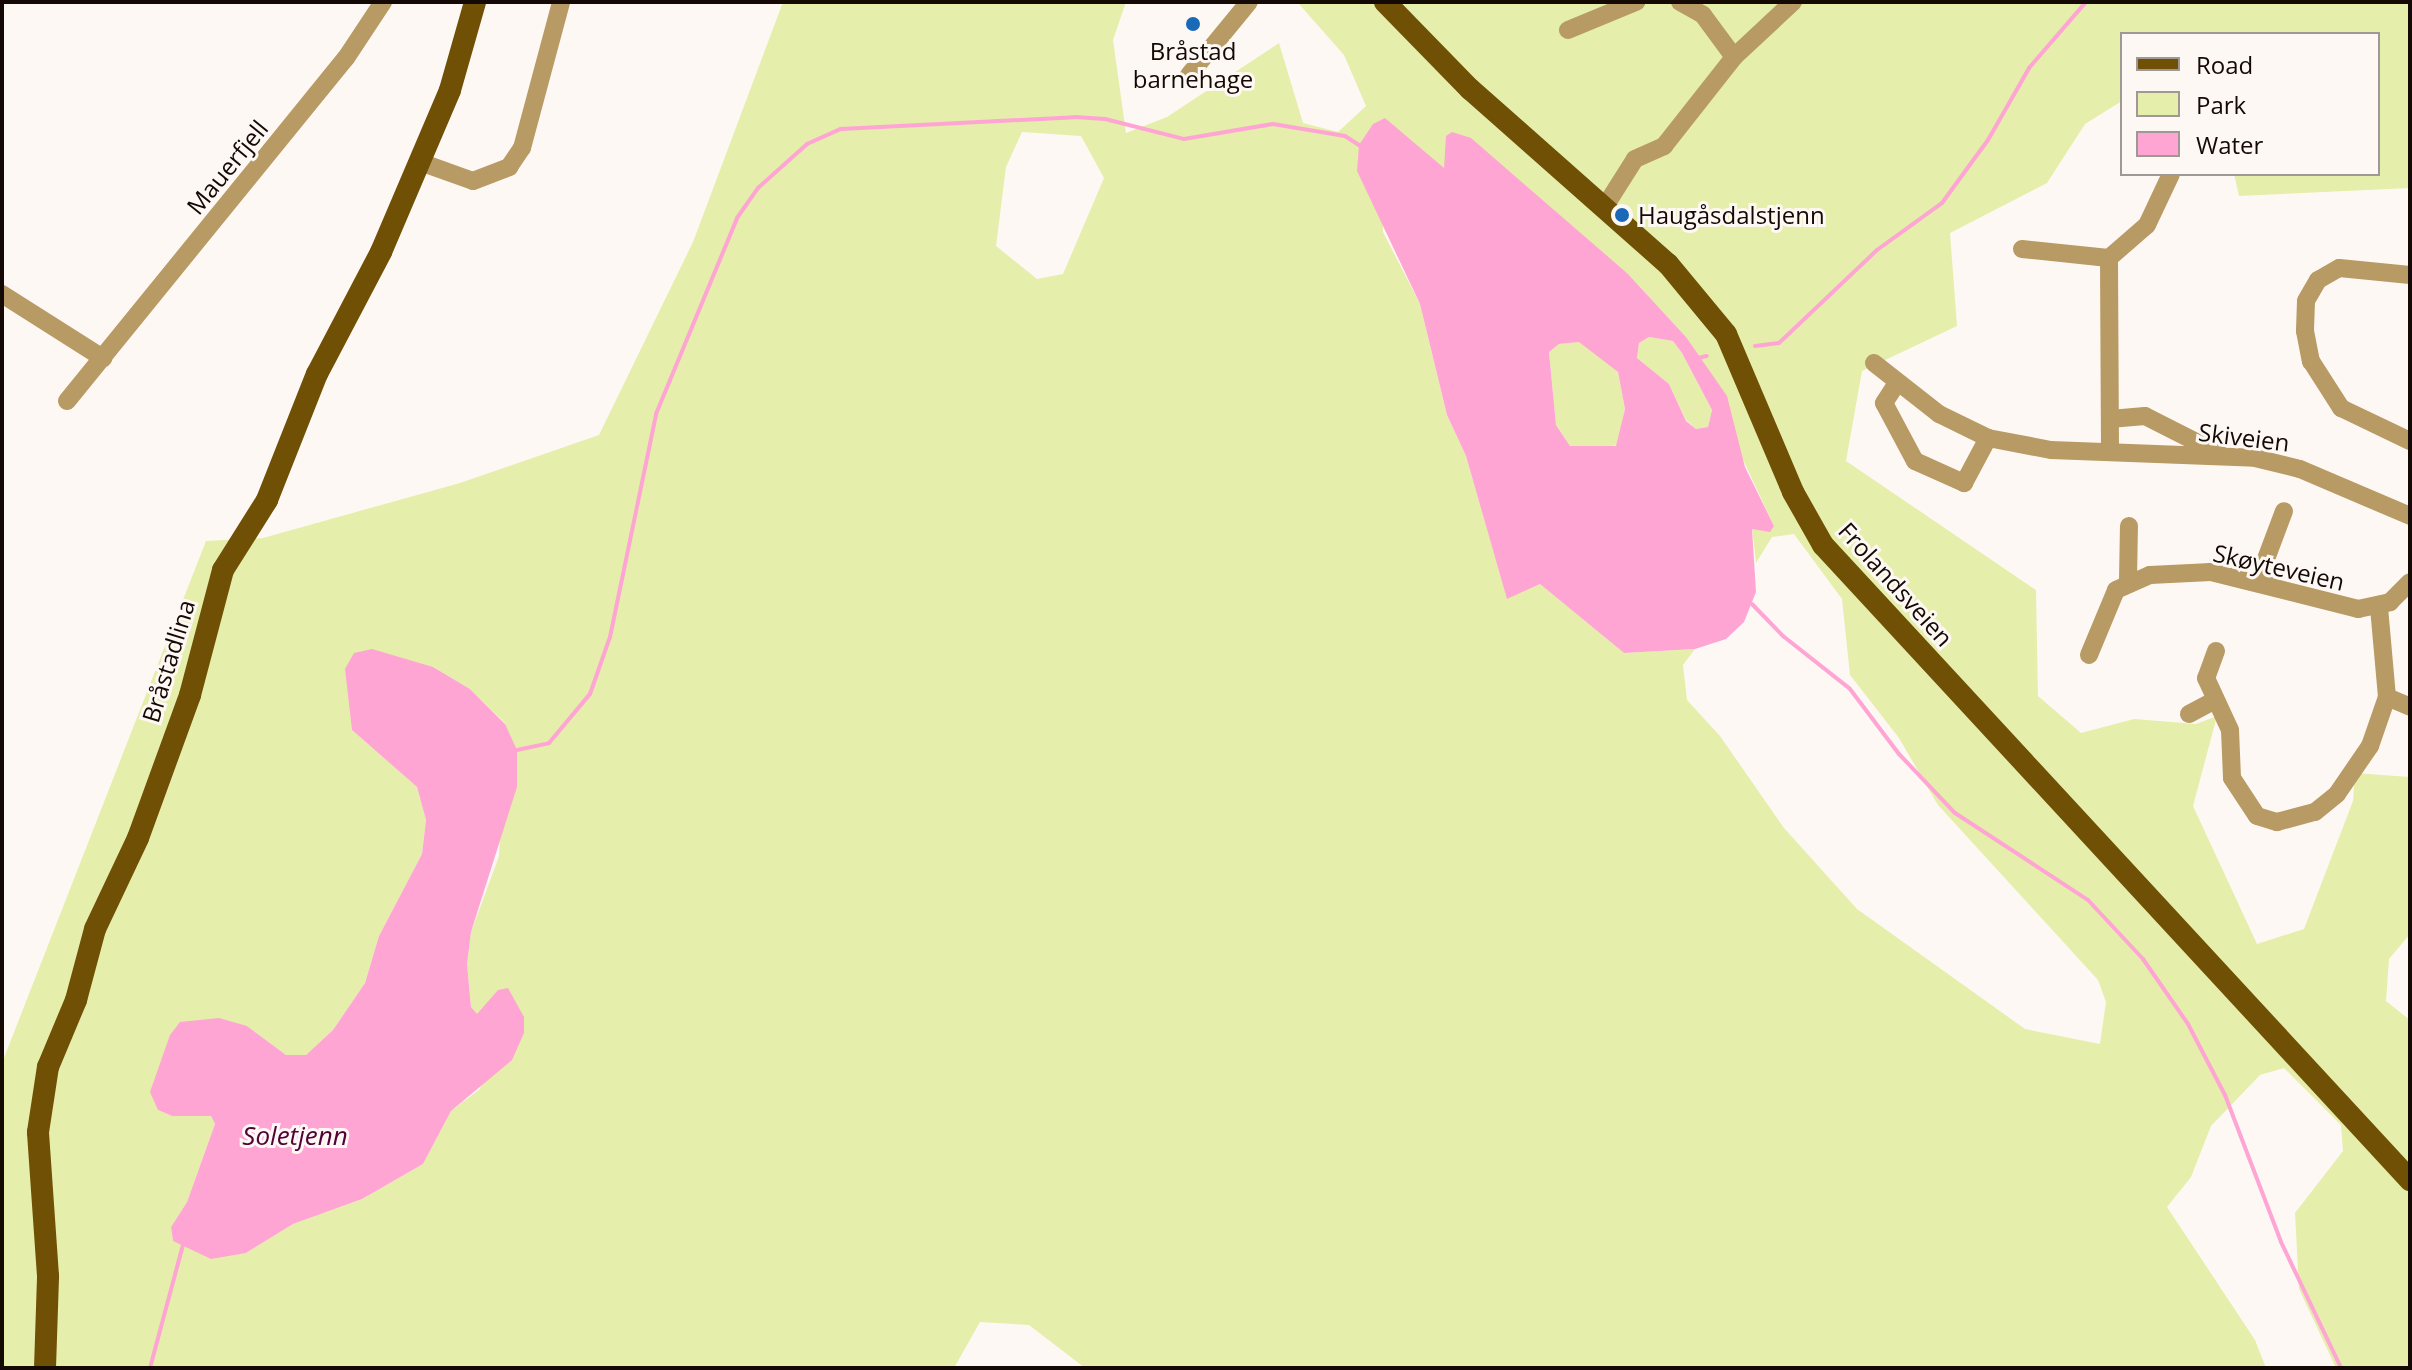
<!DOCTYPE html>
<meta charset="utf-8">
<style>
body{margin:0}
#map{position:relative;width:2412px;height:1370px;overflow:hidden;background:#fef8f4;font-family:"Open Sans",sans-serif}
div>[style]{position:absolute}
.green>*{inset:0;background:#e6eeab}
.water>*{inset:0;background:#fea5d4}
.stream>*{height:4px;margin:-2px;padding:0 2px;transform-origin:2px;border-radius:2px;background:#fea5d4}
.minor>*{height:18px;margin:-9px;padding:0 9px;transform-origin:9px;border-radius:9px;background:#b89a64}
.major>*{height:22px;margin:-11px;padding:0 11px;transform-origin:11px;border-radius:11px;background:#6f5005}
.dots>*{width:22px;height:22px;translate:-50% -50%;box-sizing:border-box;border:4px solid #fef8f4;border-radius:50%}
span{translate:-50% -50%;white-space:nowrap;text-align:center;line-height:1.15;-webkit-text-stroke:6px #fef8f4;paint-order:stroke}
.poi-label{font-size:24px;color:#140904}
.left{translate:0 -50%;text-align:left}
.street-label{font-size:24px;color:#140904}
.water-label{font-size:26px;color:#510236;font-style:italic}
.frame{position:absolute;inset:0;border:4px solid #140904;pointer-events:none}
.legend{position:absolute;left:2120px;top:32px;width:260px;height:144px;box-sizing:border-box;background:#fef8f4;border:2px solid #a09894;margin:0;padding:10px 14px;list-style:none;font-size:24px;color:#140904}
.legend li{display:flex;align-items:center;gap:16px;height:40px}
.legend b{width:40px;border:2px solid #a09894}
</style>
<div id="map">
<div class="green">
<i style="clip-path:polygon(evenodd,783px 2px,1126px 2px,1113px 40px,1126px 133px,1167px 117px,1279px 43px,1303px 123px,1338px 132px,1366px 106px,1344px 55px,1299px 4px,1289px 2px,2410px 2px,2410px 188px,2239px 196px,2234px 174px,2378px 174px,2378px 34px,2122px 34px,2122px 101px,2085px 124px,2047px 183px,1950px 233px,1957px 326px,1862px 371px,1846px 461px,2036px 590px,2038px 696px,2081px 733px,2134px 719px,2196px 724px,2217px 716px,2193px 806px,2257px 944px,2304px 929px,2353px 801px,2355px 773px,2410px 777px,2410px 934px,2389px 959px,2386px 1001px,2410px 1020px,2410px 1368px,2336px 1368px,2299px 1289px,2295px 1213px,2343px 1151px,2341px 1125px,2284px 1068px,2260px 1075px,2211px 1126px,2191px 1177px,2167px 1207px,2255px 1340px,2266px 1368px,1085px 1368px,1029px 1325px,980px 1322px,954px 1368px,2px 1368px,2px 1063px,206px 541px,263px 538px,460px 483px,599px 435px,693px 242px,783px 2px,1385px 118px,1434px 165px,1444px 169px,1446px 156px,1628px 274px,1686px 337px,1774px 526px,1752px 528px,1756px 563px,1772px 537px,1794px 534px,1842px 599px,1850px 675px,1899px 738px,1938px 805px,2098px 980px,2106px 1002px,2100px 1044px,2025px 1029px,1857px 909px,1784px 828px,1720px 736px,1687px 700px,1683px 665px,1695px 649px,1624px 653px,1540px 584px,1507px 598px,1466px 456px,1447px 415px,1420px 304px,1383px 232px,1385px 118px,783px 2px,1022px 132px,1081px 136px,1104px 178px,1063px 274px,1037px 279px,996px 246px,1006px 167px,1022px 132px,783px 2px,433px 667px,470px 689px,505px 723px,499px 856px,471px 932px,467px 964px,471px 1007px,477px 1015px,498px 991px,480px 1089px,451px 1111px,423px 1164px,362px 1199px,293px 1224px,246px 1253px,173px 1241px,171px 1227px,187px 1202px,215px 1124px,211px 1116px,172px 1116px,158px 1110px,247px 1026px,286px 1055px,306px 1055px,333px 1030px,365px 983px,379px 936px,422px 854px,426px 820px,417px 787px,352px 730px,433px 667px)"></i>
<i style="clip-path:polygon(1649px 337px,1673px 341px,1682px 353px,1712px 410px,1708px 427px,1696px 429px,1686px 420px,1669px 384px,1637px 358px,1639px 343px)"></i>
<i style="clip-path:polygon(1580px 341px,1618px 372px,1625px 409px,1617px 445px,1600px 450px,1570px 446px,1556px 425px,1549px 352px,1559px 344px)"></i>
</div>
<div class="water">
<i style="clip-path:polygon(evenodd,1385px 118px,1444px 168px,1446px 136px,1452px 132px,1471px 138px,1628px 274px,1686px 337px,1727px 396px,1745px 467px,1774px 526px,1770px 532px,1752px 529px,1756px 592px,1744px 622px,1726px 639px,1695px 649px,1624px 653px,1540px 584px,1507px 599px,1466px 456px,1447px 415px,1420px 304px,1357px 171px,1359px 145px,1373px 124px,1385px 118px,1649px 337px,1673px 341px,1682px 353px,1712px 410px,1708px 427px,1696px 429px,1686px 421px,1669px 384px,1637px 358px,1639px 343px,1649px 337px,1385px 118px,1579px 342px,1618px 372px,1625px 409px,1616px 446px,1570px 446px,1556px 425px,1549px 352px,1559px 344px,1579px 342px)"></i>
<i style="clip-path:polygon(372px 649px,433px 667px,470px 689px,505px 724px,517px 750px,517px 787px,471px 932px,467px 964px,471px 1007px,477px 1014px,498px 990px,508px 988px,524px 1017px,524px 1033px,512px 1060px,451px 1111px,423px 1164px,362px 1199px,293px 1224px,246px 1253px,211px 1259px,173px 1241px,171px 1227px,187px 1202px,215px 1124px,211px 1116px,172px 1116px,158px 1110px,150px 1092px,170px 1035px,180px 1022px,219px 1018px,247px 1026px,286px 1055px,306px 1055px,333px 1030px,365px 983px,379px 936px,422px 854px,426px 820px,417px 787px,352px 730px,345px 669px,354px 653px)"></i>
</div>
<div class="stream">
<i style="left:1755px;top:346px;width:24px;rotate:-7deg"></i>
<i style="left:1779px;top:343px;width:135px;rotate:-43.5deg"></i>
<i style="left:1877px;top:250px;width:80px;rotate:-35.9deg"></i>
<i style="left:1942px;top:203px;width:78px;rotate:-53.9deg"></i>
<i style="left:1988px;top:140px;width:83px;rotate:-60.3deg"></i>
<i style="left:2029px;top:68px;width:87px;rotate:-49.2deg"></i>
<i style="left:1698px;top:358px;width:9px;rotate:-13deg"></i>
<i style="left:1752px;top:604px;width:45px;rotate:45.9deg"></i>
<i style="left:1783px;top:636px;width:85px;rotate:38.3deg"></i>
<i style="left:1850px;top:689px;width:81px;rotate:53deg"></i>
<i style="left:1899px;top:754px;width:81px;rotate:46.5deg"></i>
<i style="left:1955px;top:813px;width:159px;rotate:33.2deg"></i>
<i style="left:2088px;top:900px;width:81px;rotate:47deg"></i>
<i style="left:2143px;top:959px;width:79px;rotate:55.3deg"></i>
<i style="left:2188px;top:1024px;width:80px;rotate:62.5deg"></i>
<i style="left:2225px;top:1095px;width:157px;rotate:69.1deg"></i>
<i style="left:2281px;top:1242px;width:140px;rotate:64.5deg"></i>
<i style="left:517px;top:750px;width:33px;rotate:-12deg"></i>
<i style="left:549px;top:743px;width:64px;rotate:-50.1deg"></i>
<i style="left:590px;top:694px;width:60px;rotate:-70.7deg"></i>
<i style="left:610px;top:637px;width:228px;rotate:-78.3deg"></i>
<i style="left:656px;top:414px;width:212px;rotate:-67.5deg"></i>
<i style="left:737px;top:218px;width:37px;rotate:-55deg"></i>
<i style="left:758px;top:188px;width:66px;rotate:-41.9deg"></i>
<i style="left:807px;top:144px;width:37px;rotate:-24deg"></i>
<i style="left:841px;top:129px;width:234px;rotate:-2.9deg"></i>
<i style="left:1075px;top:117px;width:30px;rotate:4deg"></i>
<i style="left:1105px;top:119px;width:81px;rotate:14.2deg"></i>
<i style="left:1184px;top:139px;width:90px;rotate:-9.6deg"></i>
<i style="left:1273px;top:124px;width:73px;rotate:9.5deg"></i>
<i style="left:1345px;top:136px;width:17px;rotate:33deg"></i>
<i style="left:150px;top:1368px;width:127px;rotate:-75deg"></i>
</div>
<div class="minor">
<i style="left:1680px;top:2px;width:26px;rotate:29deg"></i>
<i style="left:1703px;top:15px;width:52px;rotate:53.6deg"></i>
<i style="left:1568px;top:30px;width:74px;rotate:-22.4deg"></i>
<i style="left:1189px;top:75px;width:94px;rotate:-50.6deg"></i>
<i style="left:420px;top:162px;width:56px;rotate:19.7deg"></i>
<i style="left:473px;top:181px;width:39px;rotate:-21deg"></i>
<i style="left:509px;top:167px;width:23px;rotate:-56deg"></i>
<i style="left:522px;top:148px;width:151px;rotate:-75deg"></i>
<i style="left:1604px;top:208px;width:58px;rotate:-57.7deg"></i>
<i style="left:1635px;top:159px;width:32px;rotate:-24deg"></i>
<i style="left:1664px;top:146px;width:113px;rotate:-51.8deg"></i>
<i style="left:1734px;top:57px;width:81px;rotate:-43deg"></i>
<i style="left:2022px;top:249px;width:87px;rotate:5.9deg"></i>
<i style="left:2410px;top:275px;width:71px;rotate:-174.4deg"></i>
<i style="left:2339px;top:268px;width:24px;rotate:150deg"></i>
<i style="left:2318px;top:280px;width:24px;rotate:120deg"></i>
<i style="left:2306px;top:301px;width:30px;rotate:92deg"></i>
<i style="left:2305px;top:331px;width:31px;rotate:79deg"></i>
<i style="left:2311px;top:361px;width:56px;rotate:57.4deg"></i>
<i style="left:2341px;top:408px;width:76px;rotate:25.6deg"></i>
<i style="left:2px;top:294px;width:120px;rotate:32.4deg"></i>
<i style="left:1874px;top:363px;width:83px;rotate:38.1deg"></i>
<i style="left:1939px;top:414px;width:55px;rotate:26.1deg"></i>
<i style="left:1988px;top:438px;width:64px;rotate:10.8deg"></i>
<i style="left:2051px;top:450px;width:204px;rotate:2.2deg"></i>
<i style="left:2255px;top:458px;width:46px;rotate:13.7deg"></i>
<i style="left:2300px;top:469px;width:120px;rotate:23.1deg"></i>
<i style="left:1897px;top:383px;width:24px;rotate:123deg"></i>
<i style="left:1884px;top:403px;width:66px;rotate:61.9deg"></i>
<i style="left:1915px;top:461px;width:54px;rotate:24.2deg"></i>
<i style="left:1964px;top:483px;width:51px;rotate:-61.9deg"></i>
<i style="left:67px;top:401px;width:442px;rotate:-50.9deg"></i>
<i style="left:346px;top:58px;width:67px;rotate:-56.5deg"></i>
<i style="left:2110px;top:419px;width:35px;rotate:-5deg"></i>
<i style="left:2145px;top:416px;width:84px;rotate:26.9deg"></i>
<i style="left:2110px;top:450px;width:192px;rotate:-90.3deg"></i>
<i style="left:2109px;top:258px;width:50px;rotate:-41deg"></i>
<i style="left:2147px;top:225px;width:56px;rotate:-64.8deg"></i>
<i style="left:2128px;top:581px;width:55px;rotate:-89deg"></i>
<i style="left:2263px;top:583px;width:24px;rotate:-83deg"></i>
<i style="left:2266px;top:559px;width:51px;rotate:-69.4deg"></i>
<i style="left:2216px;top:651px;width:29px;rotate:110deg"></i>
<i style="left:2206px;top:678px;width:57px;rotate:65.2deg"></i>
<i style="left:2230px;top:730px;width:48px;rotate:87.6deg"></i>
<i style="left:2232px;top:778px;width:45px;rotate:56.7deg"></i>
<i style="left:2257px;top:816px;width:21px;rotate:17deg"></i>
<i style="left:2277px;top:822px;width:39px;rotate:-15deg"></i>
<i style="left:2315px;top:812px;width:28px;rotate:-39deg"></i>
<i style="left:2337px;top:794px;width:58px;rotate:-55.5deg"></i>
<i style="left:2370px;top:746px;width:52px;rotate:-70.9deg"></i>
<i style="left:2387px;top:697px;width:89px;rotate:-95.1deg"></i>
<i style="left:2089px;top:655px;width:70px;rotate:-67.4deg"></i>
<i style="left:2116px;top:590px;width:37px;rotate:-24deg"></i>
<i style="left:2150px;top:575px;width:61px;rotate:-2.8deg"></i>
<i style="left:2211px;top:572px;width:152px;rotate:14.1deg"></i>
<i style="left:2358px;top:609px;width:33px;rotate:-12deg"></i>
<i style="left:2390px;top:602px;width:28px;rotate:-45deg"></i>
<i style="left:2387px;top:697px;width:25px;rotate:23deg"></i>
<i style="left:2189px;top:714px;width:30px;rotate:-28deg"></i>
</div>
<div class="major">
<i style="left:1385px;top:2px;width:122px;rotate:45.7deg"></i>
<i style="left:1470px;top:89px;width:264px;rotate:41.5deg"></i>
<i style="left:1668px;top:264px;width:91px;rotate:50.4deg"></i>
<i style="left:1726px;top:334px;width:172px;rotate:67deg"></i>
<i style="left:1793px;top:492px;width:61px;rotate:60.5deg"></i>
<i style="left:1823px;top:545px;width:865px;rotate:47.25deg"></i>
<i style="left:45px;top:1368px;width:92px;rotate:-88.1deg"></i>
<i style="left:48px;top:1276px;width:144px;rotate:-94deg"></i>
<i style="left:38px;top:1132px;width:66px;rotate:-81.3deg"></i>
<i style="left:48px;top:1067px;width:73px;rotate:-67.3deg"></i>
<i style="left:76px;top:1000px;width:73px;rotate:-75deg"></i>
<i style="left:95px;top:929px;width:101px;rotate:-64.7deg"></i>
<i style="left:138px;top:838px;width:152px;rotate:-70deg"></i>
<i style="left:190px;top:695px;width:129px;rotate:-75.2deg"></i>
<i style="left:223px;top:570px;width:83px;rotate:-57.8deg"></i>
<i style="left:267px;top:500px;width:136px;rotate:-68.4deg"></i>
<i style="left:317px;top:374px;width:138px;rotate:-62.3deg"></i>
<i style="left:381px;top:252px;width:176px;rotate:-66.9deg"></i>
<i style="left:450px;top:90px;width:91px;rotate:-74.1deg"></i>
</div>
<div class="dots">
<i style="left:1193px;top:24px;background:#1969b8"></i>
<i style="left:1622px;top:215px;background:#1969b8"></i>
</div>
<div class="poi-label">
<span style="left:1193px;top:65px">Bråstad<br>barnehage</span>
<span class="left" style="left:1638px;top:215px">Haugåsdalstjenn</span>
</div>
<div class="street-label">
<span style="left:227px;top:167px;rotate:-51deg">Mauerfjell</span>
<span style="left:2244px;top:437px;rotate:7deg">Skiveien</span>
<span style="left:2279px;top:567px;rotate:13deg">Skøyteveien</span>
<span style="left:1896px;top:584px;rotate:48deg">Frolandsveien</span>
<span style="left:168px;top:661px;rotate:-73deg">Bråstadlina</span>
</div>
<div class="water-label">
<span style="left:295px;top:1136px">Soletjenn</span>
</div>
<div class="frame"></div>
<ul class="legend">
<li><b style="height:10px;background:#6f5005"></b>Road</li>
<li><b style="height:22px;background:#e6eeab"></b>Park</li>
<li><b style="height:22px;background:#fea5d4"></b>Water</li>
</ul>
</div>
